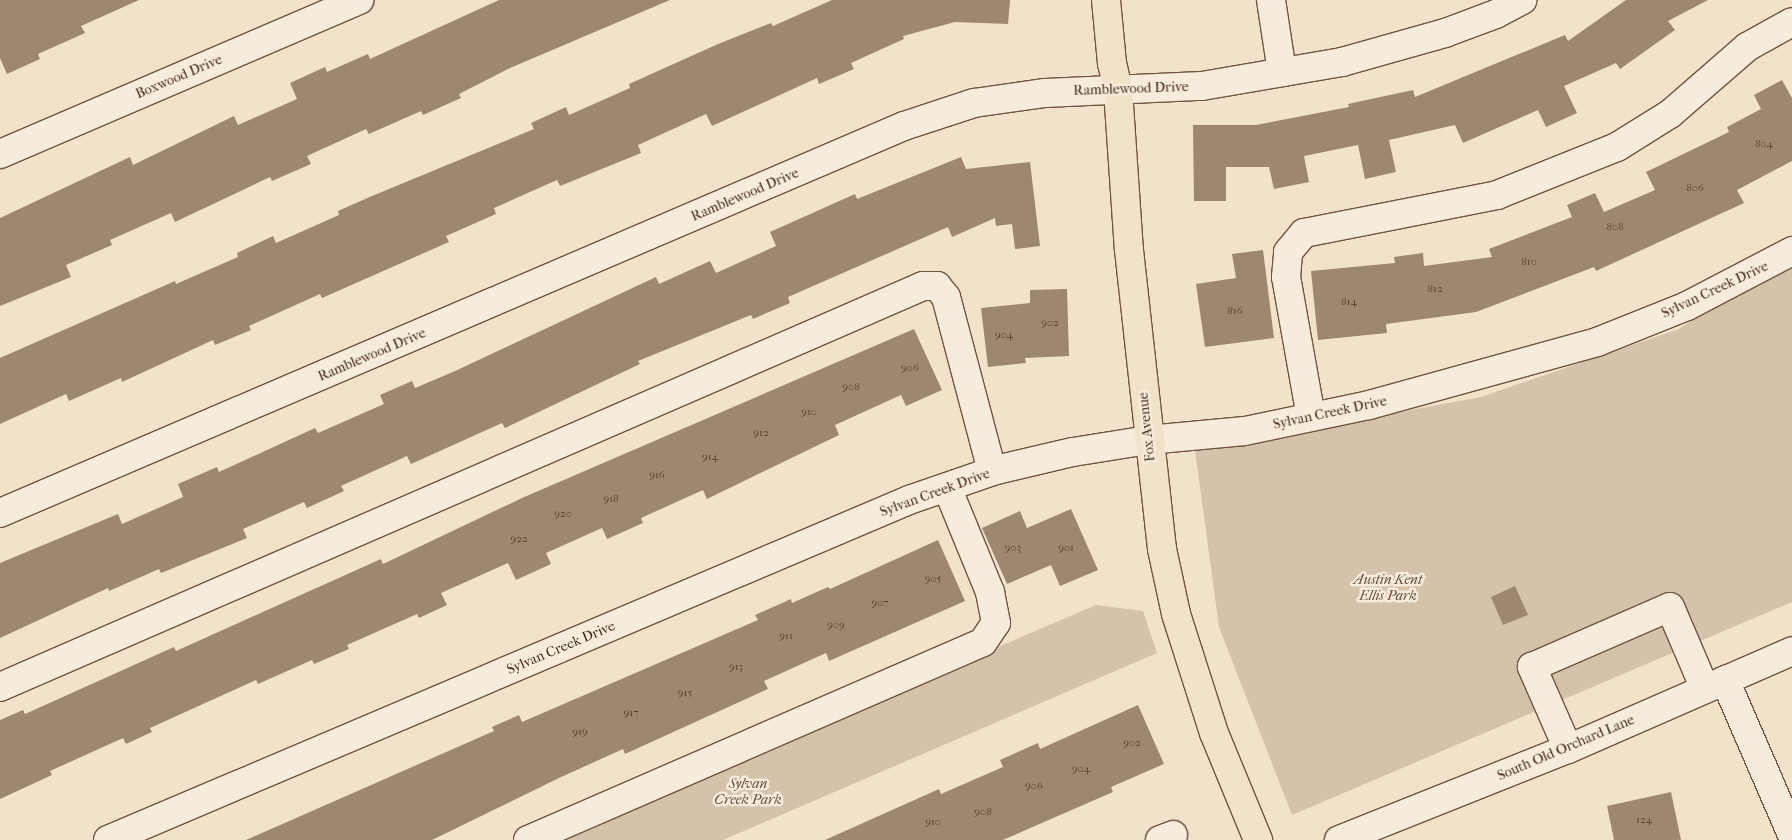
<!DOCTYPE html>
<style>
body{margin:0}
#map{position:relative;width:1792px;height:840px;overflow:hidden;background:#f2e2c9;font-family:"IM FELL French Canon",serif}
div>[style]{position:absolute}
.green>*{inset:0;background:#d4c2aa}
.building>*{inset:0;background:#9e8771}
.roads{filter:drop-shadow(1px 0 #705440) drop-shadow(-1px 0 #705440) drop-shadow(0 1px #705440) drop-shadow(0 -1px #705440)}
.minor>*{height:28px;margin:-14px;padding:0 14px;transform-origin:14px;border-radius:14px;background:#f7ecdc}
.major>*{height:28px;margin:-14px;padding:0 14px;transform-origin:14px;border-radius:14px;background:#f2e2c9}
span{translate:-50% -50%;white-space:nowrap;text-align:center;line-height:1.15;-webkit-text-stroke:5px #f7ecdc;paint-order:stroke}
.number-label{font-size:11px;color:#5a3e2a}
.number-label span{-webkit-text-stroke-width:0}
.street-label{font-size:14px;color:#442512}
.park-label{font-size:14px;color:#684c38;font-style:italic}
</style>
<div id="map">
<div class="green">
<i style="clip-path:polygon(1792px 253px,1792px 602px,1292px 815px,1219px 627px,1195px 450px,1481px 397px,1679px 329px)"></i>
<i style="clip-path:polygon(1096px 605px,1143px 611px,1157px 653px,723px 840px,549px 840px)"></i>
</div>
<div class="building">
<i style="clip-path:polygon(0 0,139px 0,81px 26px,85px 33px,38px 54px,40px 59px,7px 74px,0 58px)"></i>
<i style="clip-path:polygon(499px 0,670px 0,510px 68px,459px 94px,461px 98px,423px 115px,421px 111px,369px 134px,366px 129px,307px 156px,311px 164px,272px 181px,270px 177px,175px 222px,171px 213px,110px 240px,112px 245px,66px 265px,71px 277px,0 306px,0 218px,130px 157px,133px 165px,234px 116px,238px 125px,297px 99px,290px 83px,325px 67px,327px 72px,368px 54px,370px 59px)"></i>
<i style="clip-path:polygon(832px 0,1010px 0,1008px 24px,955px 22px,903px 36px,904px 39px,851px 63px,854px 69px,819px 84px,817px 78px,712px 126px,706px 114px,638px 145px,641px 153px,560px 186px,557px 180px,494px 208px,496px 214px,446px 236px,449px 242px,322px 298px,320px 294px,249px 326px,251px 330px,215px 345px,213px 340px,122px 382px,121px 378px,69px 401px,66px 394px,0 424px,0 358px,175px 281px,176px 284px,238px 257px,237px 253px,273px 236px,276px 243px,339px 215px,338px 211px,372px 196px,534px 129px,531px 123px,566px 107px,569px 115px,630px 88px,629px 84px,718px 44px,771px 23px,773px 26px)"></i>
<i style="clip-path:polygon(1626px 0,1708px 0,1668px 21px,1675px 30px,1620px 69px,1616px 63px,1564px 86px,1577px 113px,1546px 127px,1538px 110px,1463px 143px,1455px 125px,1389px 140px,1396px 172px,1365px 179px,1358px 145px,1304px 156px,1309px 182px,1274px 189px,1269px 167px,1226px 167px,1226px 201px,1194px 201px,1193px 125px,1256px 125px,1349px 107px,1348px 104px,1413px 90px,1415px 97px,1565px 35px,1568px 41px)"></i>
<i style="clip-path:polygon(1782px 80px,1792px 98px,1792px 161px,1737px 190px,1744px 203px,1596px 271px,1594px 267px,1476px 312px,1386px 324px,1387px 333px,1318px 340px,1311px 271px,1395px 263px,1394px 257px,1423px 253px,1424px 266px,1492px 257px,1489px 249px,1572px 217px,1567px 205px,1595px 193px,1604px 212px,1655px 190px,1646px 172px,1729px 132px,1727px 127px,1761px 109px,1754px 95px)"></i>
<i style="clip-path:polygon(961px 157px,966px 169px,1030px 162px,1040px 246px,1015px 249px,1012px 224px,996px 226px,995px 218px,952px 237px,948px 227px,788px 297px,790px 303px,753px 319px,751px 315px,638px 361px,640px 364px,505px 428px,502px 423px,411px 464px,407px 456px,341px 486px,344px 491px,307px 508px,304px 502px,243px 529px,247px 538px,161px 573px,159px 569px,109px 591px,108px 588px,0 638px,0 563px,118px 514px,122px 524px,183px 497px,178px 484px,217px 467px,219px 472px,315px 428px,318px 433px,384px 404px,380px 395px,412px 381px,415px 388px,453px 372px,656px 277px,659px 284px,710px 261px,716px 273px,776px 246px,770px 232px,855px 194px,857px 199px)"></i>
<i style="clip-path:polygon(1263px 250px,1274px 338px,1205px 347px,1196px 284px,1236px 278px,1232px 254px)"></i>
<i style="clip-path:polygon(1067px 289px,1069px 356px,1025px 358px,1026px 363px,988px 367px,981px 308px,1030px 303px,1030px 290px)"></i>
<i style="clip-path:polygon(914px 329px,942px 390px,906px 406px,901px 395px,835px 425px,839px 435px,707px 499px,703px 490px,641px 518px,643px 523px,607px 539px,602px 528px,546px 553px,551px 564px,516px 580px,508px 563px,441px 593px,447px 605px,419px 618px,417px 614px,347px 645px,349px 649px,314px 664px,312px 660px,258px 684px,256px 680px,150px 728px,152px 732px,126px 744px,123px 738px,50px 771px,52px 775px,0 799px,0 720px,23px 710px,25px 714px,174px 647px,176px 651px,381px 559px,383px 564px,522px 498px)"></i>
<i style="clip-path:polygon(1071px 509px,1098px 570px,1060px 586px,1051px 565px,1007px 584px,982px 528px,1020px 511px,1027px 528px)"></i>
<i style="clip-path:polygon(938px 540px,965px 601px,829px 661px,826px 653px,764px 681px,768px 689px,625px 754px,623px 749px,559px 778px,432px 840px,246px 840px,494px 731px,492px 727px,519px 715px,522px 722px,758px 620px,755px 615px,791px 599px,792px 603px,828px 587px,830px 589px)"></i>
<i style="clip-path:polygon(1515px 586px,1528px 615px,1503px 625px,1491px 597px)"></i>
<i style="clip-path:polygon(1138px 705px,1164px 764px,1111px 787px,1113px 792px,1003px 840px,825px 840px,939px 789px,941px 794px,1003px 767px,1000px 760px,1038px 743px,1040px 749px)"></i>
<i style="clip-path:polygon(1671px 792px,1681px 840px,1614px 840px,1607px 806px)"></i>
</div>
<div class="roads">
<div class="minor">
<i style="left:1271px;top:0;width:73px;rotate:81.3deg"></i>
<i style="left:0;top:154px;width:391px;rotate:-23.2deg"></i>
<i style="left:1311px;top:417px;width:142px;rotate:-100.1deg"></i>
<i style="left:1286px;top:277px;width:25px;rotate:-85deg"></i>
<i style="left:1288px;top:252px;width:25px;rotate:-50deg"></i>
<i style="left:1304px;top:233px;width:197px;rotate:-11.1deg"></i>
<i style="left:1497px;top:195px;width:129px;rotate:-21.8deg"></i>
<i style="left:1617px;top:147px;width:62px;rotate:-31.9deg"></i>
<i style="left:1670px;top:114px;width:102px;rotate:-41deg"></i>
<i style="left:1747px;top:47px;width:51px;rotate:-29.1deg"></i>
<i style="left:0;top:513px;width:983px;rotate:-23.18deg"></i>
<i style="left:904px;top:126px;width:74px;rotate:-18.2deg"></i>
<i style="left:974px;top:103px;width:72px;rotate:-8deg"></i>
<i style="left:1045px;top:93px;width:157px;rotate:-2.6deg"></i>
<i style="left:1202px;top:86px;width:142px;rotate:-9.7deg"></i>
<i style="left:1342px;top:62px;width:107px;rotate:-15.7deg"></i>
<i style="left:1445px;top:33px;width:54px;rotate:-20.4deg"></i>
<i style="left:1496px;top:14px;width:30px;rotate:-28deg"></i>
<i style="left:1725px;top:680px;width:169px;rotate:66.6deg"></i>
<i style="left:0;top:687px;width:1006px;rotate:-23.48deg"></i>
<i style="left:923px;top:286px;width:14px"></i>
<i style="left:937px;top:286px;width:14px;rotate:51deg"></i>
<i style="left:946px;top:297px;width:180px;rotate:75.2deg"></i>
<i style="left:1568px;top:749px;width:90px;rotate:-113.7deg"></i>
<i style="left:1532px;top:667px;width:150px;rotate:-23.5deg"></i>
<i style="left:1670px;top:607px;width:89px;rotate:66.9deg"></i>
<i style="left:108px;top:840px;width:870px;rotate:-23deg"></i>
<i style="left:909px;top:500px;width:92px;rotate:-19deg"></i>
<i style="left:996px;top:470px;width:79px;rotate:-13.2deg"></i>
<i style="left:1073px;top:452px;width:76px;rotate:-9.1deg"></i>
<i style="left:1148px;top:440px;width:97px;rotate:-5.3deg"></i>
<i style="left:1245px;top:431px;width:127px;rotate:-11.8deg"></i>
<i style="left:1369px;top:405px;width:237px;rotate:-15.4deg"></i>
<i style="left:1597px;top:342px;width:97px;rotate:-21.8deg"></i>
<i style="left:1687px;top:306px;width:119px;rotate:-27.6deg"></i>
<i style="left:528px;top:840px;width:496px;rotate:-23.5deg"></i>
<i style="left:983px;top:642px;width:23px;rotate:-56deg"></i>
<i style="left:996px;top:623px;width:32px;rotate:-101deg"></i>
<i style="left:990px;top:592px;width:113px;rotate:-112.3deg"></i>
<i style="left:1160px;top:840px;width:14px;rotate:-21deg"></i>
<i style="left:1339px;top:840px;width:246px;rotate:-21.7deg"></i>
<i style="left:1568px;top:749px;width:244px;rotate:-23.6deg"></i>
</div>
<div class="major">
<i style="left:1106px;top:0;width:63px;rotate:84.6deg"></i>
<i style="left:1112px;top:63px;width:28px;rotate:77deg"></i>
<i style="left:1118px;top:90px;width:160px;rotate:86.1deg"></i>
<i style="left:1129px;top:250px;width:301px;rotate:83.7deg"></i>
<i style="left:1162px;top:549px;width:66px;rotate:77.8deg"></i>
<i style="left:1176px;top:614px;width:125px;rotate:72.3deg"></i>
<i style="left:1214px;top:733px;width:116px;rotate:67.6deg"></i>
</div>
</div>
<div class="number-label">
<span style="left:1764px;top:144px">804</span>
<span style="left:1695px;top:188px">806</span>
<span style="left:1615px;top:227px">808</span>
<span style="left:1529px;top:262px">810</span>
<span style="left:1435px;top:289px">812</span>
<span style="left:1349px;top:302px">814</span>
<span style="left:1235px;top:311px">816</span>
<span style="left:1050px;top:323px">902</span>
<span style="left:1004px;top:335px">904</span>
<span style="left:910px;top:368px">906</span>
<span style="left:851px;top:387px">908</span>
<span style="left:809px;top:412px">910</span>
<span style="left:761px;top:433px">912</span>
<span style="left:710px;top:457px">914</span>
<span style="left:657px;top:475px">916</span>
<span style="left:611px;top:499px">918</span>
<span style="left:563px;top:514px">920</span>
<span style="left:519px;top:539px">922</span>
<span style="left:1013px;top:548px">903</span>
<span style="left:1066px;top:548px">901</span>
<span style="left:933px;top:579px">905</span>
<span style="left:880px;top:603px">907</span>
<span style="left:836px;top:625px">909</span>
<span style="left:786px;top:636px">911</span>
<span style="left:736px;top:667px">913</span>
<span style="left:685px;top:693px">915</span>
<span style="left:631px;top:713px">917</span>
<span style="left:580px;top:732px">919</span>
<span style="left:1132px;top:743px">902</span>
<span style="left:1081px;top:769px">904</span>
<span style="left:1034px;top:786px">906</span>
<span style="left:983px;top:812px">908</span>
<span style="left:1644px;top:820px">124</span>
<span style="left:933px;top:822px">910</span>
</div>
<div class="street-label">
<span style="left:179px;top:77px;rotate:-23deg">Boxwood Drive</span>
<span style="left:1131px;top:89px;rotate:-2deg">Ramblewood Drive</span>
<span style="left:745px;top:195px;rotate:-23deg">Ramblewood Drive</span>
<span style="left:1715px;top:290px;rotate:-25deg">Sylvan Creek Drive</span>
<span style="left:372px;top:355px;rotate:-23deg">Ramblewood Drive</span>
<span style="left:1330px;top:413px;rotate:-12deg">Sylvan Creek Drive</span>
<span style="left:1147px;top:427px;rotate:-96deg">Fox Avenue</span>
<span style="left:935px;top:493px;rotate:-20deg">Sylvan Creek Drive</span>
<span style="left:561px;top:648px;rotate:-23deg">Sylvan Creek Drive</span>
<span style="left:1566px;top:748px;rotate:-23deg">South Old Orchard Lane</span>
</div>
<div class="park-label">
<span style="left:1388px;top:588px">Austin Kent<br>Ellis Park</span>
<span style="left:748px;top:792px">Sylvan<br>Creek Park</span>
</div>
</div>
